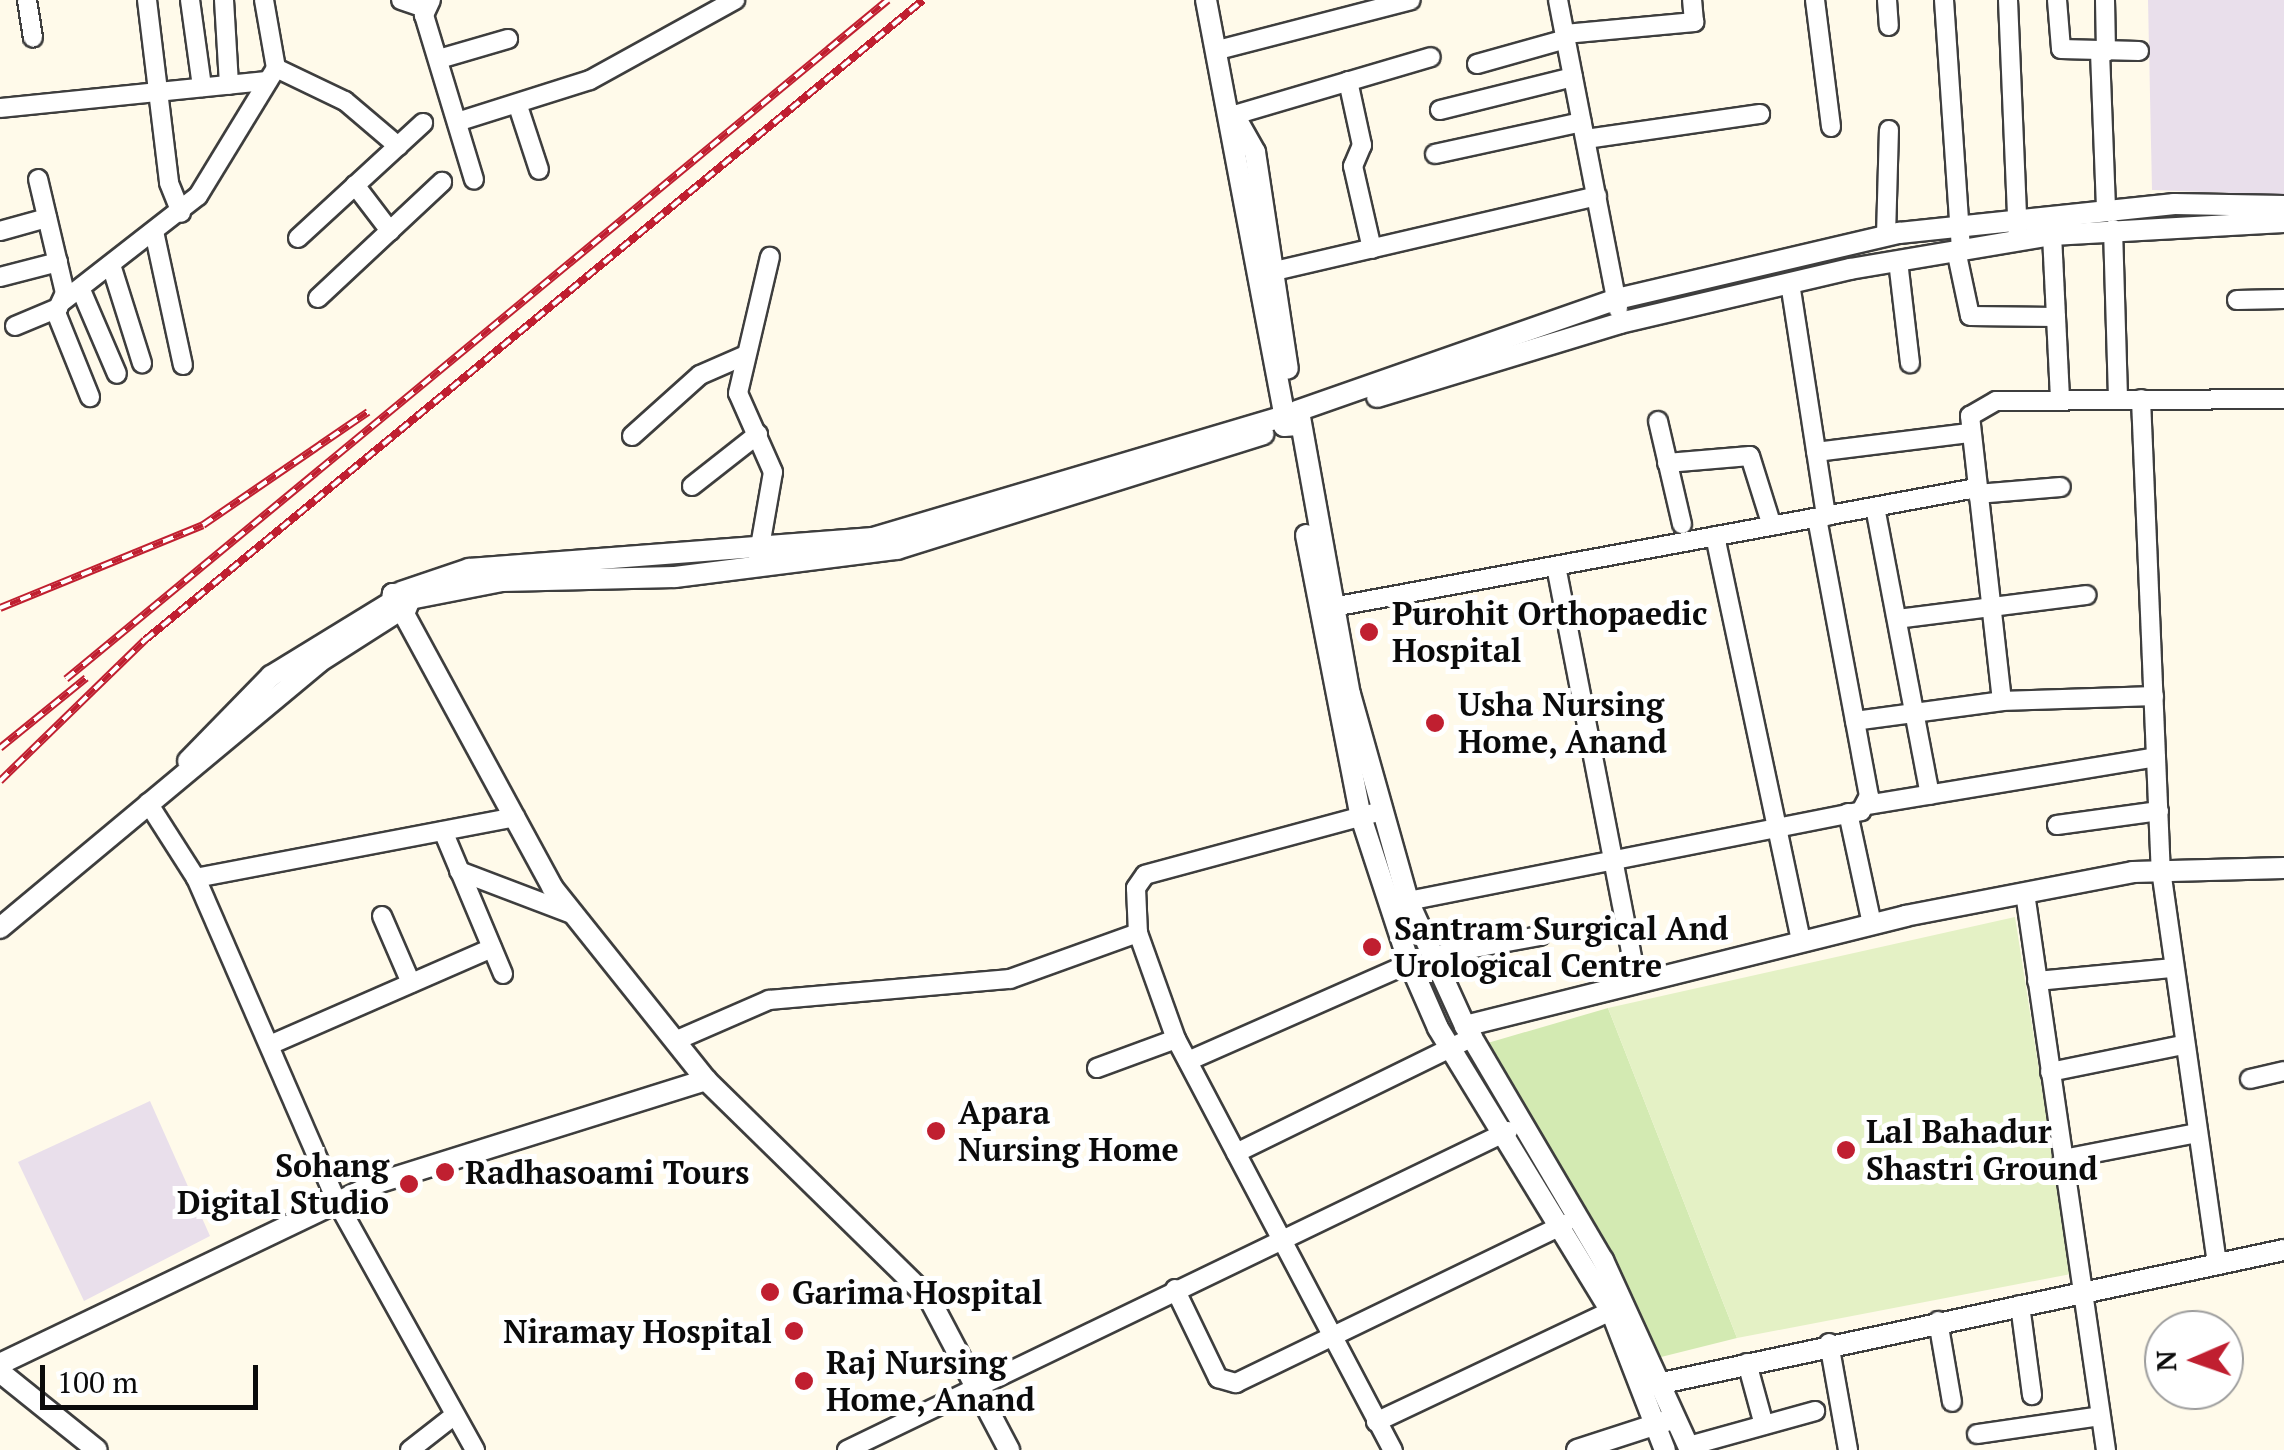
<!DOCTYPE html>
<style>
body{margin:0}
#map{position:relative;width:2284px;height:1450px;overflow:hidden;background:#fffaea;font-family:"PT Serif",serif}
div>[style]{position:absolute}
.industrial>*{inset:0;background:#e9dfeb}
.green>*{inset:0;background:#d3eab2}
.pitch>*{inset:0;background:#e4f1c5}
.roads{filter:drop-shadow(2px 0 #3e3e3e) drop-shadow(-2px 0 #3e3e3e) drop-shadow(0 2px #3e3e3e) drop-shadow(0 -2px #3e3e3e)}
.minor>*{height:18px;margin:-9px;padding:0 9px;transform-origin:9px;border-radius:9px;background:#fff}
.tertiary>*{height:20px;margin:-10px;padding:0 10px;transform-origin:10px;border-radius:10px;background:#fff}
.rail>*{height:8px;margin-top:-4px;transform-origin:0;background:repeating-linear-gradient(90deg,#fff 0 11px,#c01f30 0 22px);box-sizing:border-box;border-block:2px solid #c01f30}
.dots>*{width:28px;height:28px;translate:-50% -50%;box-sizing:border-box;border:5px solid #fff;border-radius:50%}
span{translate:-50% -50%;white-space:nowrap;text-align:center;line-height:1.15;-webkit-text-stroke:10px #fff;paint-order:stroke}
.poi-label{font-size:32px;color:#0b0b0b;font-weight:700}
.left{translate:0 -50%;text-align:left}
.right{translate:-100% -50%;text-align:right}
.north{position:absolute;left:2144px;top:1310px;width:100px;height:100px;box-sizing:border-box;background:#fff;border:2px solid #9d9d9d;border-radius:50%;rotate:268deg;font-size:28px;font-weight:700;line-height:40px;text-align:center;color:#0b0b0b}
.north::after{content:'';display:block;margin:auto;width:35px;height:45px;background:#c01f30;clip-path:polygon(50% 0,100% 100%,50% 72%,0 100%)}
.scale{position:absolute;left:40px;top:1365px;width:218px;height:45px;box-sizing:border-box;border:5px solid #0b0b0b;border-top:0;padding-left:12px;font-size:30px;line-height:35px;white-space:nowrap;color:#0b0b0b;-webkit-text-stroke:8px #fff;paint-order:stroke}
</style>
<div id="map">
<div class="industrial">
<i style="clip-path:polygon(2148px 0,2284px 0,2284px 195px,2152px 190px)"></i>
<i style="clip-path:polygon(150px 1101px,210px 1236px,84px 1301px,18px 1162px)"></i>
</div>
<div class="green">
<i style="clip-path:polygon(1608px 1008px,1737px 1338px,1653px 1359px,1474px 1047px)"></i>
</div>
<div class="pitch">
<i style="clip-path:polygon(2015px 917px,2071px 1274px,1737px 1338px,1608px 1008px)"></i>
</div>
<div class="roads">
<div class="minor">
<i style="left:27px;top:0;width:38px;rotate:81deg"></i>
<i style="left:147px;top:0;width:184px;rotate:83.1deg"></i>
<i style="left:169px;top:183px;width:32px;rotate:68deg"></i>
<i style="left:190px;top:0;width:88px;rotate:82.1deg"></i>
<i style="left:224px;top:0;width:85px;rotate:86.6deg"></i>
<i style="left:264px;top:0;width:69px;rotate:80deg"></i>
<i style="left:276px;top:68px;width:76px;rotate:25.6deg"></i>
<i style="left:345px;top:101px;width:70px;rotate:40.3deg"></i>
<i style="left:401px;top:0;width:24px;rotate:19deg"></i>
<i style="left:431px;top:0;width:17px;rotate:115deg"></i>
<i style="left:424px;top:15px;width:172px;rotate:73.1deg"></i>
<i style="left:1558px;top:0;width:315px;rotate:79deg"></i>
<i style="left:1815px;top:0;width:128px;rotate:82.8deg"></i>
<i style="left:1887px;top:0;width:26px;rotate:86deg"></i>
<i style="left:1944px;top:0;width:250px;rotate:86.1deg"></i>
<i style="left:2008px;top:0;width:234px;rotate:87.6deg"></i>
<i style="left:2057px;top:0;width:49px;rotate:85.3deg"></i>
<i style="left:2061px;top:49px;width:78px;rotate:1.5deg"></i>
<i style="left:2105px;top:0;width:52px;rotate:88.9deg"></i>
<i style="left:1565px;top:34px;width:130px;rotate:-5.3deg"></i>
<i style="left:1694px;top:22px;width:22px;rotate:-95deg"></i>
<i style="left:1218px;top:50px;width:199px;rotate:-14.5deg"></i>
<i style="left:2100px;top:52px;width:158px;rotate:87.8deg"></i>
<i style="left:439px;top:59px;width:72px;rotate:-16.2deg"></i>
<i style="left:1477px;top:64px;width:92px;rotate:-15.7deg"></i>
<i style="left:1348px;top:81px;width:66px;rotate:77.7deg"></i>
<i style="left:1362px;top:145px;width:23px;rotate:113deg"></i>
<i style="left:1353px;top:166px;width:85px;rotate:77.1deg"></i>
<i style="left:518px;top:106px;width:67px;rotate:71.8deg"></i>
<i style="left:0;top:108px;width:269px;rotate:-5.8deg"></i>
<i style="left:1440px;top:110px;width:137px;rotate:-13.9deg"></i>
<i style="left:1234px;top:115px;width:205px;rotate:-16.4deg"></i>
<i style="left:457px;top:122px;width:139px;rotate:-17.5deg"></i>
<i style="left:590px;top:80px;width:166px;rotate:-28.9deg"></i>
<i style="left:1586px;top:139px;width:176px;rotate:-8.2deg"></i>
<i style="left:1435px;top:154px;width:150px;rotate:-12.3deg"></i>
<i style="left:355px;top:185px;width:58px;rotate:52.7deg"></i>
<i style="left:2113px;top:229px;width:170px;rotate:88.3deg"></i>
<i style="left:0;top:231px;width:49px;rotate:-15.5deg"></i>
<i style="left:2052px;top:235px;width:164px;rotate:87.2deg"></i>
<i style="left:155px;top:236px;width:132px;rotate:77.8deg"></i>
<i style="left:1886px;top:236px;width:106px;rotate:-88.4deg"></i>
<i style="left:298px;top:238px;width:170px;rotate:-42.6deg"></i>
<i style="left:1956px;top:250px;width:67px;rotate:78deg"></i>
<i style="left:1970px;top:316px;width:86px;rotate:0.7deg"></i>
<i style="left:1898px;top:261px;width:103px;rotate:83.3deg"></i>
<i style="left:112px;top:268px;width:100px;rotate:72.5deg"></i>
<i style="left:1262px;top:274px;width:344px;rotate:-13.1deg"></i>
<i style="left:0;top:277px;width:60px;rotate:-14.5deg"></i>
<i style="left:1790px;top:283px;width:236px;rotate:81.2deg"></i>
<i style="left:81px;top:290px;width:91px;rotate:66.8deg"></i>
<i style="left:318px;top:298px;width:170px;rotate:-43.1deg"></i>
<i style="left:2237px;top:300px;width:47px;rotate:-1.2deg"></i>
<i style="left:63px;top:301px;width:171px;rotate:-37.9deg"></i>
<i style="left:198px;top:196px;width:150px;rotate:-58.6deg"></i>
<i style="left:55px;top:310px;width:94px;rotate:68.1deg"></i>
<i style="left:15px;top:326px;width:47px;rotate:-22.7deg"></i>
<i style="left:58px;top:308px;width:17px;rotate:-65deg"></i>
<i style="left:65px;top:293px;width:117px;rotate:-103.3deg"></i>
<i style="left:2141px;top:399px;width:471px;rotate:87.6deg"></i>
<i style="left:2161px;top:870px;width:399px;rotate:81.9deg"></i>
<i style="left:1658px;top:421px;width:106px;rotate:76.9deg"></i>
<i style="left:632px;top:436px;width:91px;rotate:-41.9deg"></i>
<i style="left:700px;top:375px;width:50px;rotate:-23.5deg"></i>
<i style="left:1816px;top:452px;width:154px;rotate:-7.1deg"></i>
<i style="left:1667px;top:463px;width:83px;rotate:-4.8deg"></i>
<i style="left:1750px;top:456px;width:73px;rotate:72.6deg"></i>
<i style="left:692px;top:486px;width:84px;rotate:-38.2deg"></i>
<i style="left:1977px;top:494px;width:84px;rotate:-4.8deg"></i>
<i style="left:1875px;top:507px;width:293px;rotate:79.2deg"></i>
<i style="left:1715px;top:536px;width:415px;rotate:78deg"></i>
<i style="left:758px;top:558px;width:87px;rotate:-80.1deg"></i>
<i style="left:773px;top:472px;width:86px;rotate:-113.9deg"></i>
<i style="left:738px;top:393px;width:140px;rotate:-76.8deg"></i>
<i style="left:1556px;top:566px;width:425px;rotate:79deg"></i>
<i style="left:1322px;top:609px;width:665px;rotate:-10.48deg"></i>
<i style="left:1897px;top:619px;width:191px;rotate:-7.2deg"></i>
<i style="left:2154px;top:696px;width:152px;rotate:178.1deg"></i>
<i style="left:2002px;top:701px;width:287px;rotate:-96.4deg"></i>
<i style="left:1970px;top:416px;width:30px;rotate:-30deg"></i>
<i style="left:1996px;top:401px;width:288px;rotate:-0.4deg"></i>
<i style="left:1855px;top:721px;width:148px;rotate:-7.7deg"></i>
<i style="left:148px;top:803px;width:89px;rotate:57.4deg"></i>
<i style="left:196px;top:878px;width:353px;rotate:66.5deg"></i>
<i style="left:337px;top:1202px;width:284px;rotate:60.9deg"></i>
<i style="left:1867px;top:805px;width:293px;rotate:-9.4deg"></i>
<i style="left:1374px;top:813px;width:237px;rotate:164.9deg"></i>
<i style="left:1145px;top:875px;width:16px;rotate:125deg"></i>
<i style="left:1136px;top:888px;width:45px;rotate:87.5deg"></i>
<i style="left:1138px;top:933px;width:113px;rotate:70.3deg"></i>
<i style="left:1176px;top:1039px;width:465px;rotate:62.2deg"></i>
<i style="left:1848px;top:813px;width:114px;rotate:77.8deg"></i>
<i style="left:2057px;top:825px;width:103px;rotate:-7.8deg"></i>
<i style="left:443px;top:831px;width:155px;rotate:67.2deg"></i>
<i style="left:459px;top:871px;width:121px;rotate:20.8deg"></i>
<i style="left:196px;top:878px;width:325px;rotate:-10.8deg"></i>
<i style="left:2025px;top:893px;width:563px;rotate:81.73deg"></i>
<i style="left:1408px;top:901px;width:462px;rotate:-11.2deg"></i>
<i style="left:1861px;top:811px;width:17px;rotate:-62deg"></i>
<i style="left:1869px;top:796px;width:283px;rotate:-100.6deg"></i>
<i style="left:382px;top:916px;width:73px;rotate:66.6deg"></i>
<i style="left:1431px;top:956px;width:111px;rotate:-10.4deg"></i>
<i style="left:2037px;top:981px;width:137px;rotate:-5.5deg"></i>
<i style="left:675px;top:1041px;width:103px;rotate:-23.6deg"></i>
<i style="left:769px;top:1000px;width:242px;rotate:-5deg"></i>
<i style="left:1010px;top:979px;width:136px;rotate:-19.8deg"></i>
<i style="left:270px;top:1045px;width:242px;rotate:-23.6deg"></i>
<i style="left:1188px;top:1061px;width:243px;rotate:-23.8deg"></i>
<i style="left:1097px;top:1068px;width:84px;rotate:-20.2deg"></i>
<i style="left:2050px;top:1072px;width:136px;rotate:-11.5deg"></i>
<i style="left:2250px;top:1079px;width:35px;rotate:-13deg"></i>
<i style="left:1236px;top:1153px;width:264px;rotate:-26.1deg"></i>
<i style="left:2063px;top:1159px;width:136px;rotate:-11deg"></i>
<i style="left:1175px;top:1289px;width:99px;rotate:64.2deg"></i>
<i style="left:1218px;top:1378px;width:19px;rotate:16deg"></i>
<i style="left:1236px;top:1383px;width:365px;rotate:-25.8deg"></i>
<i style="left:2020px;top:1305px;width:91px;rotate:82.4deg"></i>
<i style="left:1938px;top:1321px;width:82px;rotate:80.2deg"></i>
<i style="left:1829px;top:1343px;width:109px;rotate:79.9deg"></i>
<i style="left:1747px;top:1363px;width:64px;rotate:74.7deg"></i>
<i style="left:1376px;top:1422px;width:260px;rotate:-25.3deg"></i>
<i style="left:1977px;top:1434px;width:124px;rotate:-8.3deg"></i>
<i style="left:1689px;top:1446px;width:131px;rotate:-15.5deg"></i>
<i style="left:410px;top:1450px;width:52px;rotate:-38deg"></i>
<i style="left:847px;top:1450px;width:734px;rotate:-25.76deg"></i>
</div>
<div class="tertiary">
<i style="left:1206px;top:0;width:418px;rotate:79.3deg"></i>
<i style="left:1234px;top:115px;width:43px;rotate:60.4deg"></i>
<i style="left:1255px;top:152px;width:219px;rotate:81.4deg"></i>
<i style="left:1377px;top:397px;width:254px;rotate:-16.9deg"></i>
<i style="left:1620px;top:323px;width:236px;rotate:-13.2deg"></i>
<i style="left:1850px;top:269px;width:205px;rotate:-9.6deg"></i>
<i style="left:2052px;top:235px;width:232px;rotate:-3.2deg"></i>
<i style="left:1297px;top:411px;width:339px;rotate:-19.3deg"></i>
<i style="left:1617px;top:299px;width:290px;rotate:-13.2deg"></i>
<i style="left:1899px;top:233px;width:277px;rotate:-6deg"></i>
<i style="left:2174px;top:204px;width:110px;rotate:1deg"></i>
<i style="left:1298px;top:425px;width:14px;rotate:176deg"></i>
<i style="left:1284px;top:426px;width:15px;rotate:-90deg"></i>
<i style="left:1284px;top:411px;width:17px;rotate:21deg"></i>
<i style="left:1300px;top:417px;width:281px;rotate:79.8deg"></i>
<i style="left:1350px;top:694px;width:215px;rotate:74.3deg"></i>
<i style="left:1408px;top:901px;width:137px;rotate:65.5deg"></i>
<i style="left:1465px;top:1026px;width:272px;rotate:59.5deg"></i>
<i style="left:1603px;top:1260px;width:209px;rotate:65.4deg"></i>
<i style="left:1306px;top:535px;width:287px;rotate:79deg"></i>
<i style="left:1361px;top:817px;width:147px;rotate:71.8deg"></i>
<i style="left:1407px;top:957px;width:77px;rotate:66.4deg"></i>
<i style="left:1438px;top:1028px;width:332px;rotate:58.6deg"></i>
<i style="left:1611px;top:1311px;width:149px;rotate:68.8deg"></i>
<i style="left:401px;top:592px;width:72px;rotate:-18.7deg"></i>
<i style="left:469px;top:569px;width:405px;rotate:-4.4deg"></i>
<i style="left:873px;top:538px;width:426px;rotate:-16.5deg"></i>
<i style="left:410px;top:599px;width:94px;rotate:-11.1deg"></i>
<i style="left:502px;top:581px;width:173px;rotate:-1.3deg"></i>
<i style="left:675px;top:577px;width:224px;rotate:-7.2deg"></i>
<i style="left:897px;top:549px;width:384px;rotate:-17.4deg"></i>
<i style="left:404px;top:614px;width:16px;rotate:-68deg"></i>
<i style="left:410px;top:599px;width:18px;rotate:-164deg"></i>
<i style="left:393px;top:594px;width:17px;rotate:100deg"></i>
<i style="left:390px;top:611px;width:14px;rotate:12deg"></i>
<i style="left:404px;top:614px;width:311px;rotate:61.5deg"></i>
<i style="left:552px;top:887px;width:247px;rotate:51.4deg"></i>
<i style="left:706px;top:1080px;width:312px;rotate:44.4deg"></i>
<i style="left:929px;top:1298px;width:172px;rotate:62.2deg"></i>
<i style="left:188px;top:761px;width:119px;rotate:-45.7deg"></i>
<i style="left:271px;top:676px;width:136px;rotate:-31.5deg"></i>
<i style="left:0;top:928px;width:415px;rotate:-39.8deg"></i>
<i style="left:319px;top:662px;width:89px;rotate:-32.6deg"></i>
<i style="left:1465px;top:1026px;width:454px;rotate:-14deg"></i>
<i style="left:1905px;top:916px;width:232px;rotate:-10.9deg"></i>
<i style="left:2133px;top:872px;width:151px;rotate:-1.5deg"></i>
<i style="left:0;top:1364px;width:418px;rotate:-25.6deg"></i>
<i style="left:377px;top:1183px;width:345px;rotate:-17.4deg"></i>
<i style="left:0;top:1372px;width:124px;rotate:38.8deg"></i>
<i style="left:1653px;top:1385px;width:645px;rotate:-12.08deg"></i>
<i style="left:1577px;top:1450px;width:94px;rotate:-18deg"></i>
</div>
</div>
<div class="rail">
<i style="left:0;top:608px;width:219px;rotate:-22.2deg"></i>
<i style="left:203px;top:525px;width:200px;rotate:-34.4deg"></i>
<i style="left:66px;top:679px;width:1066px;rotate:-39.56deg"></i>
<i style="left:0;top:748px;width:111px;rotate:-39.1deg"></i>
<i style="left:0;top:781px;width:202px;rotate:-44.2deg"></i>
<i style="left:145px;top:640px;width:1007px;rotate:-39.44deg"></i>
</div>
<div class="dots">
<i style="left:1369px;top:632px;background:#c01f30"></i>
<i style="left:1435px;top:723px;background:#c01f30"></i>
<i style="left:1372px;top:947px;background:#c01f30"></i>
<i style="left:936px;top:1131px;background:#c01f30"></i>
<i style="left:1846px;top:1150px;background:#c01f30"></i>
<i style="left:445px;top:1172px;background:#c01f30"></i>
<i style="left:409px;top:1184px;background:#c01f30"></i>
<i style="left:770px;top:1292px;background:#c01f30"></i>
<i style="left:794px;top:1331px;background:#c01f30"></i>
<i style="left:804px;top:1381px;background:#c01f30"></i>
</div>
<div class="poi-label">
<span class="left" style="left:1392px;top:632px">Purohit Orthopaedic<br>Hospital</span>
<span class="left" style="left:1458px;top:723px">Usha Nursing<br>Home, Anand</span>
<span class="left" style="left:1394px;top:947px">Santram Surgical And<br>Urological Centre</span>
<span class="left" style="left:958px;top:1131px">Apara<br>Nursing Home</span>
<span class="left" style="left:1866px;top:1150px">Lal Bahadur<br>Shastri Ground</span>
<span class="right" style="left:389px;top:1184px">Sohang<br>Digital Studio</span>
<span class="left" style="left:465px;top:1172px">Radhasoami Tours</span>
<span class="left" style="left:792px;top:1292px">Garima Hospital</span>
<span class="right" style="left:772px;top:1331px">Niramay Hospital</span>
<span class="left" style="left:826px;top:1381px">Raj Nursing<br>Home, Anand</span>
</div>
<div class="north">N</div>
<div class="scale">100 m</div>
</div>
